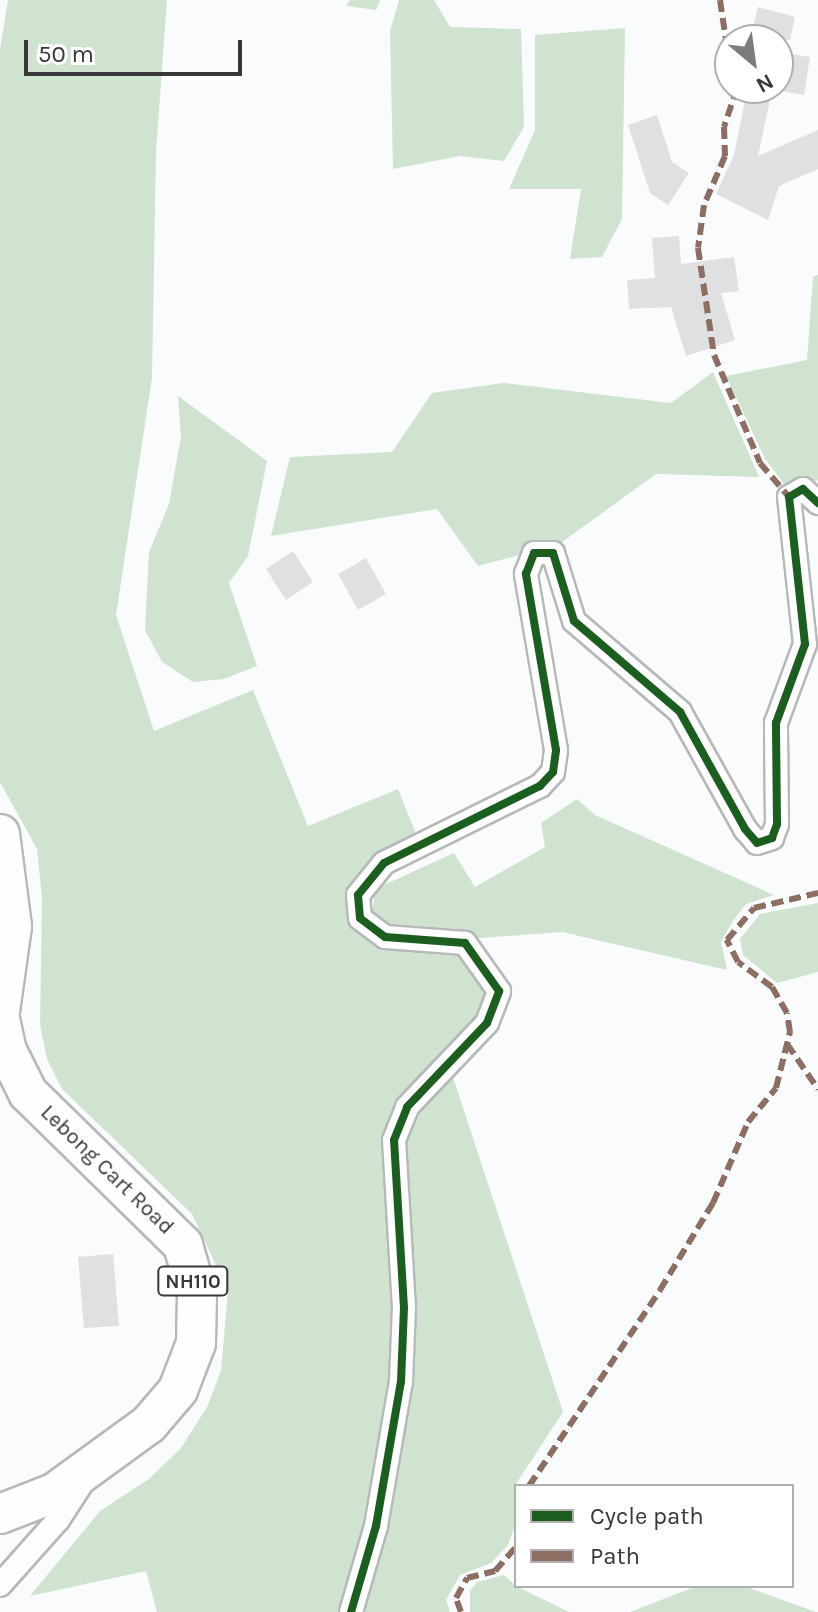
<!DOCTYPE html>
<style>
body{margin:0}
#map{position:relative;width:818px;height:1612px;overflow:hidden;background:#fafbfd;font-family:Karla,sans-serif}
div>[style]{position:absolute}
.forest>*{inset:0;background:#cfe3d0}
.building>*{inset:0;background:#e0e0e2}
.roads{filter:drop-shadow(2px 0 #b7b8ba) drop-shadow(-2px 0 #b7b8ba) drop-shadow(0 2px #b7b8ba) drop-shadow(0 -2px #b7b8ba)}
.minor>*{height:22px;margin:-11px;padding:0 11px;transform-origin:11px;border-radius:11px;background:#fefeff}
.trunk>*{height:38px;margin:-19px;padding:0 19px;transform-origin:19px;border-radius:19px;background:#fefeff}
.quiet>*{height:6px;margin-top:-3px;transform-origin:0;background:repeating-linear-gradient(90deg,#8d6e63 0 12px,transparent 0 18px)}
.cycleway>*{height:8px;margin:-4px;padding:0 4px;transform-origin:4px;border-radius:4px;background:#1b5e20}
span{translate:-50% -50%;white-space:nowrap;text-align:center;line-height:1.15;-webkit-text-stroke:6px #fff;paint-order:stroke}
.shield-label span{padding:2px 6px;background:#fff;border:2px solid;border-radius:6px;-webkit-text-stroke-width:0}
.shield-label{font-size:20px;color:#38383a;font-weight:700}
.street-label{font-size:22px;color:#38383a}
.legend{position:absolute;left:514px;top:1484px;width:280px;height:104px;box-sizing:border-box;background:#fff;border:2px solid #afafb0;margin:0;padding:10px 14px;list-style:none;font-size:24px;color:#38383a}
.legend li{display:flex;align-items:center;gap:16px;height:40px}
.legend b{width:40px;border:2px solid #afafb0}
.north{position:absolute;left:714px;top:24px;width:80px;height:80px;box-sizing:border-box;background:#fff;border:2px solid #afafb0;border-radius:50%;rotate:151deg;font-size:22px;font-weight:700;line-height:32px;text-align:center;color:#38383a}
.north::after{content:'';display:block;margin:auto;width:28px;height:36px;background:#7c7c7e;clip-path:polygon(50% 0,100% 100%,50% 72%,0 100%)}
.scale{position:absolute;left:24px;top:40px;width:218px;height:36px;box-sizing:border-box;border:4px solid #38383a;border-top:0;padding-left:10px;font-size:24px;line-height:28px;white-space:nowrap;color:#38383a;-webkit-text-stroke:6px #fff;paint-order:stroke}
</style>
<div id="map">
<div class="forest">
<i style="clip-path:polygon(8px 0,167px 0,156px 152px,152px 378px,116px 615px,154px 731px,253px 690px,308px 826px,398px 789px,419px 841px,381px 859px,355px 921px,463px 949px,495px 990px,484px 1023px,397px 1109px,394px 1338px,386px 1420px,354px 1582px,340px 1612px,157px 1612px,146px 1571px,30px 1596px,100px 1511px,149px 1479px,181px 1448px,207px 1407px,221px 1371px,228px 1291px,192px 1214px,62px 1089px,47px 1059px,40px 1025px,42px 898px,37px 849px,0 782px,0 50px)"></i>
<i style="clip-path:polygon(350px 0,380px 0,376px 10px,346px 6px)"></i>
<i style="clip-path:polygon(399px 0,434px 0,450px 27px,521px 29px,524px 127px,504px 161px,460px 156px,393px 169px,390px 31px)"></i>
<i style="clip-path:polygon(625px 28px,622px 219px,602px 257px,570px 259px,581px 189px,509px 189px,535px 130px,535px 35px)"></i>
<i style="clip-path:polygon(818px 275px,818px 480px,789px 490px,765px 459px,726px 376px,807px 360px,813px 277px)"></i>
<i style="clip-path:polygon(713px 372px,759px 477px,656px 474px,558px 545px,478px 566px,437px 509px,271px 536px,290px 457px,392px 452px,432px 393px,503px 383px,671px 403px)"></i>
<i style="clip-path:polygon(178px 396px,267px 461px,248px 556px,229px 583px,257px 666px,224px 679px,193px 682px,162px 662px,145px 630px,149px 552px,169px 504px,181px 436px)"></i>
<i style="clip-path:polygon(577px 799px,595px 815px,774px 895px,746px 904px,733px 921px,721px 942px,727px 970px,562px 932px,468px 939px,386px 932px,372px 914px,375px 889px,454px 853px,475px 887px,545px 847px,541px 823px)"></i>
<i style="clip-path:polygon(818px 903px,818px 972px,777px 983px,743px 955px,740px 939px,760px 914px)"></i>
<i style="clip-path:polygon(450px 1068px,563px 1412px,514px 1487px,516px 1523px,508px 1545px,491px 1563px,460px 1575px,446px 1600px,450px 1612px,359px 1612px,399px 1453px,400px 1139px,413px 1113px)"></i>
<i style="clip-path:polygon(504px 1575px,516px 1586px,569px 1612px,470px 1612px,470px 1591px,477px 1582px)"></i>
<i style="clip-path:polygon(697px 1586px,744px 1586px,816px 1612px,630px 1612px)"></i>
</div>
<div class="building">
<i style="clip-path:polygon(758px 7px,795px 17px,790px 40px,750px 40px)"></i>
<i style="clip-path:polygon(778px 52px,810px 57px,804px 95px,775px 90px)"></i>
<i style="clip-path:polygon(746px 95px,770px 100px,758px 156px,818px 130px,818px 169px,779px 186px,768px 220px,716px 194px,734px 155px)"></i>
<i style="clip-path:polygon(657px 115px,672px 162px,689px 173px,668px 205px,650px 193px,628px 125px)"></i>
<i style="clip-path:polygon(679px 236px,681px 264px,734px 257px,739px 291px,721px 293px,735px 340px,686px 356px,671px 307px,629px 309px,627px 280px,655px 278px,652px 238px)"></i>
<i style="clip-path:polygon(293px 551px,313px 582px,286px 600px,266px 569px)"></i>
<i style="clip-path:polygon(366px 558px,386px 594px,358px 610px,338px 574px)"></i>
<i style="clip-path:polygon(113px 1254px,119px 1326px,84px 1328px,78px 1257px)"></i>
</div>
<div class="roads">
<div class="minor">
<i style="left:0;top:1585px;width:87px;rotate:-48.3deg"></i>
<i style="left:58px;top:1520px;width:44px;rotate:-57deg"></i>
<i style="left:351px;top:1612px;width:90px;rotate:-73.8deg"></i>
<i style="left:376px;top:1526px;width:146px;rotate:-80.2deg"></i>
<i style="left:401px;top:1382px;width:74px;rotate:-87.7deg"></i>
<i style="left:404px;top:1308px;width:168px;rotate:-93.4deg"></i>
<i style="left:394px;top:1140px;width:35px;rotate:-68deg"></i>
<i style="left:407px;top:1107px;width:116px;rotate:-46.4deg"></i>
<i style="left:487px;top:1023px;width:34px;rotate:-69deg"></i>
<i style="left:499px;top:991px;width:59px;rotate:-125.3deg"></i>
<i style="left:465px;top:943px;width:80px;rotate:-175.7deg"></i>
<i style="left:385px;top:937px;width:31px;rotate:-143deg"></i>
<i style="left:360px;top:918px;width:23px;rotate:-95deg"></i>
<i style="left:358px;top:895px;width:41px;rotate:-50.9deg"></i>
<i style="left:384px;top:863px;width:174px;rotate:-26.3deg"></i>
<i style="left:540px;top:786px;width:19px;rotate:-47deg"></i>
<i style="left:553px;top:772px;width:22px;rotate:-82deg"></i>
<i style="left:556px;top:750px;width:179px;rotate:-99.7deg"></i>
<i style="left:526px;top:574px;width:22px;rotate:-69deg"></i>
<i style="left:534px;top:553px;width:19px"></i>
<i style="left:553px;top:553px;width:71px;rotate:72.8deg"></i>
<i style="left:574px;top:621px;width:140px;rotate:40.6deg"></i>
<i style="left:680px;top:712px;width:134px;rotate:60.9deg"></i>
<i style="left:745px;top:829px;width:18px;rotate:49deg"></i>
<i style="left:757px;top:843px;width:16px;rotate:-18deg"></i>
<i style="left:772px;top:838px;width:15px;rotate:-70deg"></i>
<i style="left:777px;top:824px;width:101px;rotate:-90.6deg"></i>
<i style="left:776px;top:723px;width:84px;rotate:-69.8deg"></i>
<i style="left:805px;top:644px;width:148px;rotate:-96.2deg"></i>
<i style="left:789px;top:497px;width:16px;rotate:-30deg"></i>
<i style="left:803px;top:489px;width:21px;rotate:43deg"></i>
</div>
<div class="trunk">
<i style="left:0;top:834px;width:93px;rotate:82.6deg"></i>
<i style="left:12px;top:926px;width:86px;rotate:98deg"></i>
<i style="left:0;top:1019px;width:33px;rotate:78deg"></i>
<i style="left:7px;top:1051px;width:47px;rotate:63.4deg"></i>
<i style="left:28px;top:1093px;width:217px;rotate:44.4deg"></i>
<i style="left:183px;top:1245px;width:51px;rotate:74.1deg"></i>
<i style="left:197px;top:1294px;width:49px;rotate:91.2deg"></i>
<i style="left:196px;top:1343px;width:50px;rotate:111deg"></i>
<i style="left:178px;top:1390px;width:45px;rotate:130.5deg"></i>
<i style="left:149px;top:1424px;width:117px;rotate:144deg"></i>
<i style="left:54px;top:1493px;width:58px;rotate:158.7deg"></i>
</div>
</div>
<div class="quiet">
<i style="left:720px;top:0;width:68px;rotate:81.5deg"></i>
<i style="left:737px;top:88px;width:41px;rotate:108.4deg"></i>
<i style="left:724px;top:127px;width:29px;rotate:88deg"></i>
<i style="left:725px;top:156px;width:53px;rotate:113.2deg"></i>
<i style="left:704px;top:205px;width:43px;rotate:97.9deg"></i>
<i style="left:698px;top:248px;width:108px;rotate:81.5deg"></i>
<i style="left:714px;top:355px;width:117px;rotate:66.9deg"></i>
<i style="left:760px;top:463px;width:45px;rotate:49.5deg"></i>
<i style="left:787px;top:1044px;width:55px;rotate:55.4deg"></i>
<i style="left:529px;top:1486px;width:236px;rotate:-56.2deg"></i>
<i style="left:660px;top:1290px;width:102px;rotate:-58.7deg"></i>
<i style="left:713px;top:1203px;width:88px;rotate:-66.6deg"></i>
<i style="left:748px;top:1122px;width:44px;rotate:-50.5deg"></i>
<i style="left:776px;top:1088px;width:58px;rotate:-76deg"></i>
<i style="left:790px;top:1032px;width:19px;rotate:-99deg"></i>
<i style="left:787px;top:1013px;width:30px;rotate:-120deg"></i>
<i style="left:772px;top:987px;width:42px;rotate:-143.7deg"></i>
<i style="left:738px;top:962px;width:25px;rotate:-117deg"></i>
<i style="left:727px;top:940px;width:42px;rotate:-49.8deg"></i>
<i style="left:754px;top:908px;width:66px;rotate:-13.2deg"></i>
<i style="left:461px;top:1612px;width:15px;rotate:-110deg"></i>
<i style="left:456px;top:1598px;width:23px;rotate:-61deg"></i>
<i style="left:467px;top:1578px;width:29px;rotate:-14deg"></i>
<i style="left:495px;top:1571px;width:32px;rotate:-49deg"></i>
</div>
<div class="cycleway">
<i style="left:351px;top:1612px;width:90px;rotate:-73.8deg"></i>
<i style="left:376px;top:1526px;width:146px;rotate:-80.2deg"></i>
<i style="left:401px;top:1382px;width:74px;rotate:-87.7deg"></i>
<i style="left:404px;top:1308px;width:168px;rotate:-93.4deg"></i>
<i style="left:394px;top:1140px;width:35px;rotate:-68deg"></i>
<i style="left:407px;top:1107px;width:116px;rotate:-46.4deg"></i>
<i style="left:487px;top:1023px;width:34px;rotate:-69deg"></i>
<i style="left:499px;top:991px;width:59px;rotate:-125.3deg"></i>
<i style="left:465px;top:943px;width:80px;rotate:-175.7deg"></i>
<i style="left:385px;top:937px;width:31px;rotate:-143deg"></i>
<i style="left:360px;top:918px;width:23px;rotate:-95deg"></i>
<i style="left:358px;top:895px;width:41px;rotate:-50.9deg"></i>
<i style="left:384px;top:863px;width:174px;rotate:-26.3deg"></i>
<i style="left:540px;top:786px;width:19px;rotate:-47deg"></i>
<i style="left:553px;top:772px;width:22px;rotate:-82deg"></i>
<i style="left:556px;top:750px;width:179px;rotate:-99.7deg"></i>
<i style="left:526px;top:574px;width:22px;rotate:-69deg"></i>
<i style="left:534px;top:553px;width:19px"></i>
<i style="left:553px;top:553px;width:71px;rotate:72.8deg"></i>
<i style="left:574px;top:621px;width:140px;rotate:40.6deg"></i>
<i style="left:680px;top:712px;width:134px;rotate:60.9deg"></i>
<i style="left:745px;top:829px;width:18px;rotate:49deg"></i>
<i style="left:757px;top:843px;width:16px;rotate:-18deg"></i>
<i style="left:772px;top:838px;width:15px;rotate:-70deg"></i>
<i style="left:777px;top:824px;width:101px;rotate:-90.6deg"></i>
<i style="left:776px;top:723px;width:84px;rotate:-69.8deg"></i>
<i style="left:805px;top:644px;width:148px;rotate:-96.2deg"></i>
<i style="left:789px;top:497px;width:16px;rotate:-30deg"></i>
<i style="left:803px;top:489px;width:21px;rotate:43deg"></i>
</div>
<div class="shield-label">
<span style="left:193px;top:1281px">NH110</span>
</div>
<div class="street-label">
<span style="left:107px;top:1170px;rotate:44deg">Lebong Cart Road</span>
</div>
<ul class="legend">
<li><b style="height:10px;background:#1b5e20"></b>Cycle path</li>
<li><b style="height:10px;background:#8d6e63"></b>Path</li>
</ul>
<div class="north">N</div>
<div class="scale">50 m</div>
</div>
